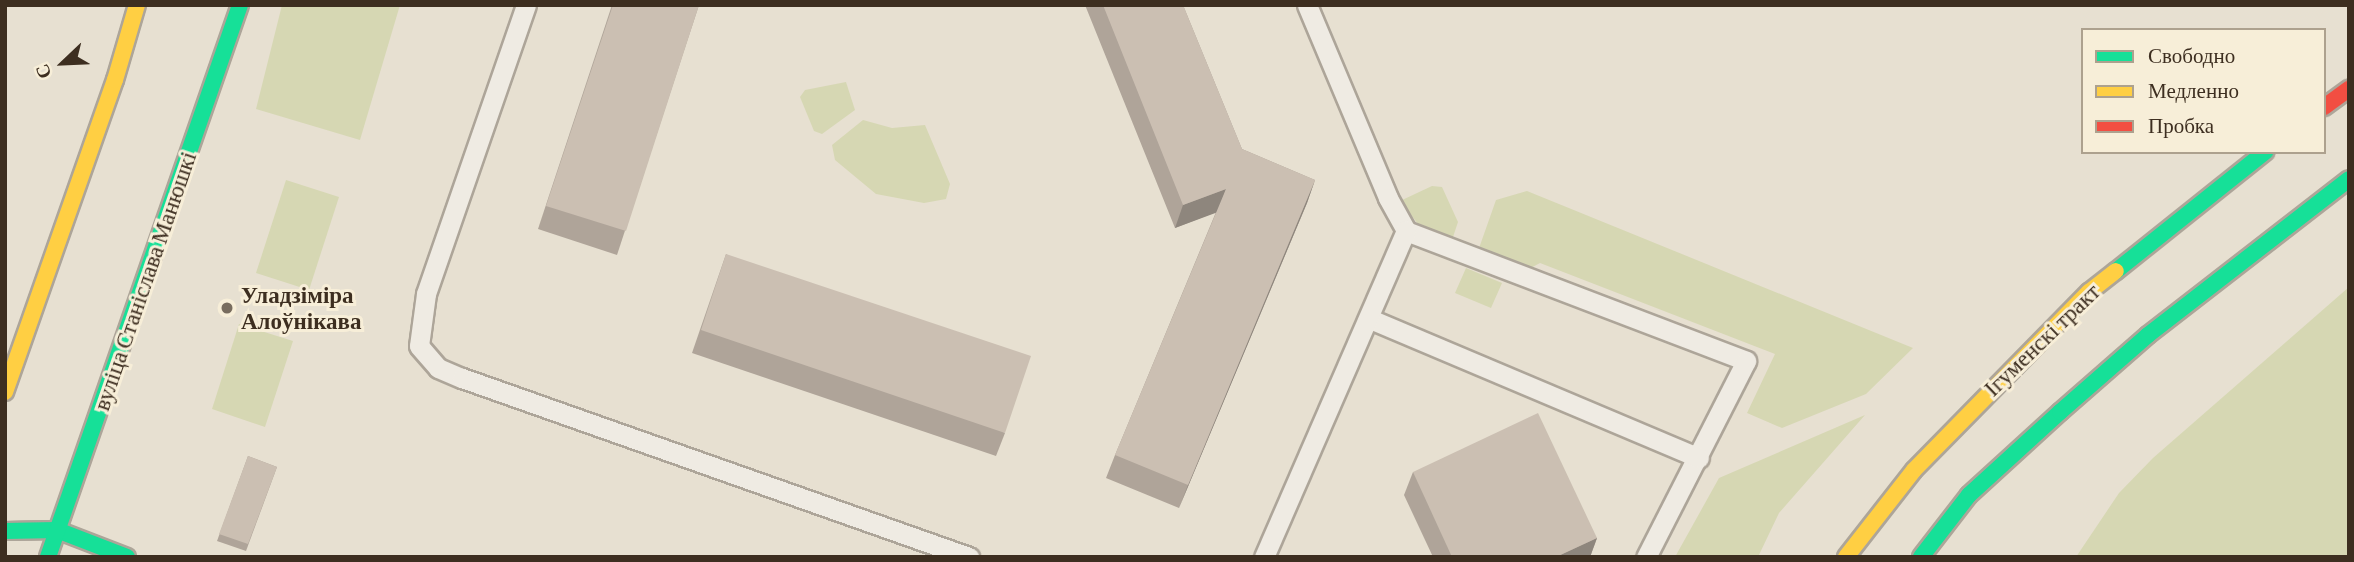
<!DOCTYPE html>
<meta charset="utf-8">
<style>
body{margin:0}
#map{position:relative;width:2354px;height:562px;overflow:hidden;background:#e7e0d1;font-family:"Crimson Pro",serif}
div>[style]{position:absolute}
.green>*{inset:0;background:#d6d7b3}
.roads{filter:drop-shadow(2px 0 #ada599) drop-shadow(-2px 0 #ada599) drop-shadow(0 2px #ada599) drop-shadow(0 -2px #ada599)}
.lane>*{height:19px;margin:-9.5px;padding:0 9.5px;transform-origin:9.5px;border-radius:9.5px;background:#efebe3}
.fast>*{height:16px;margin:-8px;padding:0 8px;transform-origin:8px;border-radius:8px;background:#16e098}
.slow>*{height:16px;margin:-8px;padding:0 8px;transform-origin:8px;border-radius:8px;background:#ffcf43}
.jam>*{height:16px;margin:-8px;padding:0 8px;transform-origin:8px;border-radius:8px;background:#f24e42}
.wall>*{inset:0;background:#afa499}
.shaded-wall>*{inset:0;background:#8e867d}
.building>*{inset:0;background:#cbbfb2}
.dots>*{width:19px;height:19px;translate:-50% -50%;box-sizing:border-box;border:4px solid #f7eed8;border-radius:50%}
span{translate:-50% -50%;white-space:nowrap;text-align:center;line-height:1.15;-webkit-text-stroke:6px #f7eed8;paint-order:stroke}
.street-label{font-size:23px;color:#3d2e20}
.poi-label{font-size:23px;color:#3d2e20;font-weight:700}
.left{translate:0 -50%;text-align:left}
.frame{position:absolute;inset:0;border:7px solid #3d2e20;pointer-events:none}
.legend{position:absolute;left:2081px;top:28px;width:245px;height:126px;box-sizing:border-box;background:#f7eed8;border:2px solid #ada18e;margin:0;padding:9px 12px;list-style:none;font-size:21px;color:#3d2e20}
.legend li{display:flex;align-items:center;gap:14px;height:35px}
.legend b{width:35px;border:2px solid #ada18e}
.north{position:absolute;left:28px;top:28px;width:70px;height:70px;-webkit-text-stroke:5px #f7eed8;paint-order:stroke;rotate:247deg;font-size:19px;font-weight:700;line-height:28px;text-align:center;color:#3d2e20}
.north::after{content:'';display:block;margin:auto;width:24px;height:32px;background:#3d2e20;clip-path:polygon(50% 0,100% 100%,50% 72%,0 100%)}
</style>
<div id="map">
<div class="green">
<i style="clip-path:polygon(282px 5px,400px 5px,360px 140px,256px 109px)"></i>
<i style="clip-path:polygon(846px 82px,855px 110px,822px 134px,814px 131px,800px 97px,805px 90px)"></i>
<i style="clip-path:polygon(863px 120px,892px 128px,925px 125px,950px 184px,946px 199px,924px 203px,876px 194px,835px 160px,832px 145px)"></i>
<i style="clip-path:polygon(286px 180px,339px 197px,309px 290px,256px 273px)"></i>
<i style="clip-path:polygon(1432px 186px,1442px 187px,1458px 222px,1452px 240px,1422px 229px,1400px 201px)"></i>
<i style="clip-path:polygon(1527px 191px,1913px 348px,1866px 394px,1782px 428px,1747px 413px,1775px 354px,1540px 263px,1527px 270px,1478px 251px,1496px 200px)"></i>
<i style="clip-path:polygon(1466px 268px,1502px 283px,1491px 308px,1455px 293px)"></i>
<i style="clip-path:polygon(2349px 287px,2349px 557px,2076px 557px,2119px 493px,2153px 458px)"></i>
<i style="clip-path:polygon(239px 324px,293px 341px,265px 427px,212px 409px)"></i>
<i style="clip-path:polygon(1865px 415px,1779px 513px,1758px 557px,1675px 557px,1719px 478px)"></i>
</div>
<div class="roads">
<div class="lane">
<i style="left:526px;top:5px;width:306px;rotate:109.1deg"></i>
<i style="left:426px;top:294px;width:52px;rotate:97.7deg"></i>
<i style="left:419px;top:346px;width:29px;rotate:49deg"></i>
<i style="left:438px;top:368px;width:26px;rotate:23deg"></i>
<i style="left:462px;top:378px;width:538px;rotate:19.45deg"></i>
<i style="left:1307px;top:5px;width:209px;rotate:67.2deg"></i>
<i style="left:1388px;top:198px;width:38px;rotate:61deg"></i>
<i style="left:1406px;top:231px;width:364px;rotate:20.9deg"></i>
<i style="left:1746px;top:361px;width:220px;rotate:117deg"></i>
<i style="left:1370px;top:319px;width:357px;rotate:22.9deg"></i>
<i style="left:1264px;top:557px;width:356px;rotate:-66.5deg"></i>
</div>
<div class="fast">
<i style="left:2116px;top:271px;width:191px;rotate:-38.6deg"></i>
<i style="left:5px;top:531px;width:52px;rotate:-1.1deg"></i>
<i style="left:57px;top:530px;width:75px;rotate:21.1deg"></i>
<i style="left:48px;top:557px;width:584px;rotate:-70.82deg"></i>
<i style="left:1921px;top:557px;width:78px;rotate:-52.3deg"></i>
<i style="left:1969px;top:495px;width:123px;rotate:-42.4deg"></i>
<i style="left:2060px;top:412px;width:117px;rotate:-41.2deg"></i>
<i style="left:2148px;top:335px;width:254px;rotate:-37.8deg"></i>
</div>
<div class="slow">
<i style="left:5px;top:392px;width:331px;rotate:-70.6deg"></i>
<i style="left:115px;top:80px;width:78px;rotate:-73.7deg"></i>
<i style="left:1846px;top:557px;width:110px;rotate:-52deg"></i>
<i style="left:1914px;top:470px;width:250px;rotate:-45.5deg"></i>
<i style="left:2089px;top:292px;width:34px;rotate:-38deg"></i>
</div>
<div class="jam">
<i style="left:2324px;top:107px;width:31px;rotate:-36deg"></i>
</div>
</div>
<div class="wall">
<i style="clip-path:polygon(612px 5px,699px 5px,617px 255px,538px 229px)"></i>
<i style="clip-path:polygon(1085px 5px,1183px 5px,1242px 149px,1315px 180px,1307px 203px,1179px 508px,1106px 478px,1115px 455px,1216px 212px,1175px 228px)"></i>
<i style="clip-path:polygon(726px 254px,1005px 433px,996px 456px,692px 353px)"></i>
<i style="clip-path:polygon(248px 456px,277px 467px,246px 551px,217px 541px)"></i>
<i style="clip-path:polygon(1413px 472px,1597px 538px,1590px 557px,1433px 557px,1404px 495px)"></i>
</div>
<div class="shaded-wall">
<i style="clip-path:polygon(1315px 180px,1307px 203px,1179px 508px,1188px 485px)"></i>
<i style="clip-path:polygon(1226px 189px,1218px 212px,1175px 228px,1183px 205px)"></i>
<i style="clip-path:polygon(1597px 538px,1590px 557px,1556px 557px)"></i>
</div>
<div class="building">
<i style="clip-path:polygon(613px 5px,699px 5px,626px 231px,546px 206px)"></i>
<i style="clip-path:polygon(1103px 5px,1183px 5px,1242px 149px,1315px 180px,1188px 485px,1115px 455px,1226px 189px,1183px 205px)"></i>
<i style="clip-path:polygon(726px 254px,1031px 356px,1005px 433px,701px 330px)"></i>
<i style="clip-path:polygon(1538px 413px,1597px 538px,1556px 557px,1452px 557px,1413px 472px)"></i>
<i style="clip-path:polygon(248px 456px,277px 467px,248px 544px,219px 534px)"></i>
</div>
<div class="dots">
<i style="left:227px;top:308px;background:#786c5e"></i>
</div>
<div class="street-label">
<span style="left:145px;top:281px;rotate:-71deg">вуліца Станіслава Манюшкі</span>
<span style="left:2042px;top:340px;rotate:-44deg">Ігуменскі тракт</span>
</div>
<div class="poi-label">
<span class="left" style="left:241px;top:308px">Уладзіміра<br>Алоўнікава</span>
</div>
<div class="frame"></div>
<ul class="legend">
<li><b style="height:9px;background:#16e098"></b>Свободно</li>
<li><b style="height:9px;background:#ffcf43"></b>Медленно</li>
<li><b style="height:9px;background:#f24e42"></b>Пробка</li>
</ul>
<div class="north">С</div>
</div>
